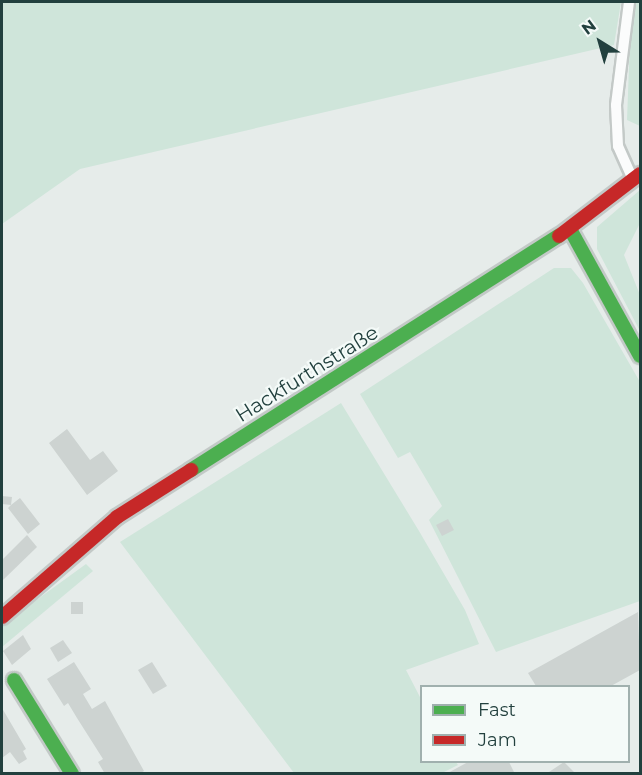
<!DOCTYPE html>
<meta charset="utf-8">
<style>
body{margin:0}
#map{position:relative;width:642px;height:775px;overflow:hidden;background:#e6ecea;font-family:Montserrat,sans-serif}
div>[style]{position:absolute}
.green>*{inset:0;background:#cfe5da}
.building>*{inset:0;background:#cdd3d1}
.roads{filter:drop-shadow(2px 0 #c3c9c7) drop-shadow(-2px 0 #c3c9c7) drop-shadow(0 2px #c3c9c7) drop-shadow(0 -2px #c3c9c7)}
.lane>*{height:10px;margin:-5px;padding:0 5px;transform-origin:5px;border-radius:5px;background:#fbfcfc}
.fast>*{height:14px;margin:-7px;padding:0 7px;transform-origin:7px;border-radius:7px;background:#4caf50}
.jam>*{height:14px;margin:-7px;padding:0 7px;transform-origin:7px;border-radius:7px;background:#c62828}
span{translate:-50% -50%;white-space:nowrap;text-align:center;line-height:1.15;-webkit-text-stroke:4.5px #f4faf8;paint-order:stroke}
.street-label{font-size:20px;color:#22403e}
.frame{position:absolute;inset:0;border:3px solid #22403e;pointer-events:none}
.legend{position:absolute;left:420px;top:685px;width:210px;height:78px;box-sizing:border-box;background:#f4faf8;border:2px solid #a0b0ae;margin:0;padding:8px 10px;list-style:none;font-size:18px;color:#22403e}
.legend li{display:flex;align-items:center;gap:12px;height:30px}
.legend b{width:30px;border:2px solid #a0b0ae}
.north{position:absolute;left:570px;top:12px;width:60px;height:60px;-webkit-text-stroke:4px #f4faf8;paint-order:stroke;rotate:323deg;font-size:16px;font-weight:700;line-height:24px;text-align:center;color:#22403e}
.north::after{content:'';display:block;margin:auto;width:21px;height:27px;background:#22403e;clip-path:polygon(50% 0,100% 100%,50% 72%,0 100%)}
</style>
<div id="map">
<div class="green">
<i style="clip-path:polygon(2px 2px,621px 2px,614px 45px,80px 169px,2px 224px)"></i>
<i style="clip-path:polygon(636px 2px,640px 2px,640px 126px,627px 120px,630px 40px)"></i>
<i style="clip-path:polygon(640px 190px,640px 223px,624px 255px,640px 295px,640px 331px,597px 249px,597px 227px)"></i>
<i style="clip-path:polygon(554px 268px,571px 268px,583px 283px,640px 382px,640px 601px,496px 652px,429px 520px,442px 506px,410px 452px,398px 458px,360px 394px)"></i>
<i style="clip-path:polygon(341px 403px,419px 531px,465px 610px,479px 644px,406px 670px,421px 699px,422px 762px,456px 762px,458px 765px,442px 773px,294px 773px,120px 542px)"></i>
<i style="clip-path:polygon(86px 564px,93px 571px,2px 647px,2px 625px)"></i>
</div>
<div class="building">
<i style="clip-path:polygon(67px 429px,90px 460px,103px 451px,118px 471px,87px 495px,49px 443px)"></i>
<i style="clip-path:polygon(2px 496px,12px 497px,11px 505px,20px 498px,40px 524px,28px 534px,8px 508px,11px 505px,2px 504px)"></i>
<i style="clip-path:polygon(448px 519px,454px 530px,442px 536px,436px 525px)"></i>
<i style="clip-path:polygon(27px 535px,37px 547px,2px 581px,2px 560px)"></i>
<i style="clip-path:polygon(71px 602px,83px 602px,83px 614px,71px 614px)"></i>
<i style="clip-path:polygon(638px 612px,640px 670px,611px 686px,536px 686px,528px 673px)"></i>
<i style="clip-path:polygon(23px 635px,31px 649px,12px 665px,3px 651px)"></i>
<i style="clip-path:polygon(63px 640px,72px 653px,58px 662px,50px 648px)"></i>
<i style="clip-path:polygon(74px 662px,91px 689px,83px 694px,92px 709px,105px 701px,144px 771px,139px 774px,105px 774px,98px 762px,103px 759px,77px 718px,68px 703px,64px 706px,47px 679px)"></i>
<i style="clip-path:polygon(152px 662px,167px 686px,153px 694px,138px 670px)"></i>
<i style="clip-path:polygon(2px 708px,26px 749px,23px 751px,27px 759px,19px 764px,10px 752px,2px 758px)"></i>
<i style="clip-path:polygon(468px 762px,509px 762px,515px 774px,446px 774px)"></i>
<i style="clip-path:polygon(564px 762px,576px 774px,546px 774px)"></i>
</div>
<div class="roads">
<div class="lane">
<i style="left:629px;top:2px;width:104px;rotate:97.2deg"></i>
<i style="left:616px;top:105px;width:41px;rotate:87.2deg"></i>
<i style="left:618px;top:146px;width:34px;rotate:66deg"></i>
</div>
<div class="fast">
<i style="left:570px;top:229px;width:145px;rotate:61.1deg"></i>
<i style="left:191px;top:470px;width:436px;rotate:-32.5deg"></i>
<i style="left:14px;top:680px;width:110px;rotate:58.3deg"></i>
</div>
<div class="jam">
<i style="left:559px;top:236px;width:102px;rotate:-37.4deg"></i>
<i style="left:2px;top:617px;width:152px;rotate:-41deg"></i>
<i style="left:117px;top:517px;width:88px;rotate:-32.4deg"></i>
</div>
</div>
<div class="street-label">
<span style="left:307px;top:374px;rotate:-32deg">Hackfurthstraße</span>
</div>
<div class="frame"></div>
<ul class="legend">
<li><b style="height:8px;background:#4caf50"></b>Fast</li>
<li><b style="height:8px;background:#c62828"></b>Jam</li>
</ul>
<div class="north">N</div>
</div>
